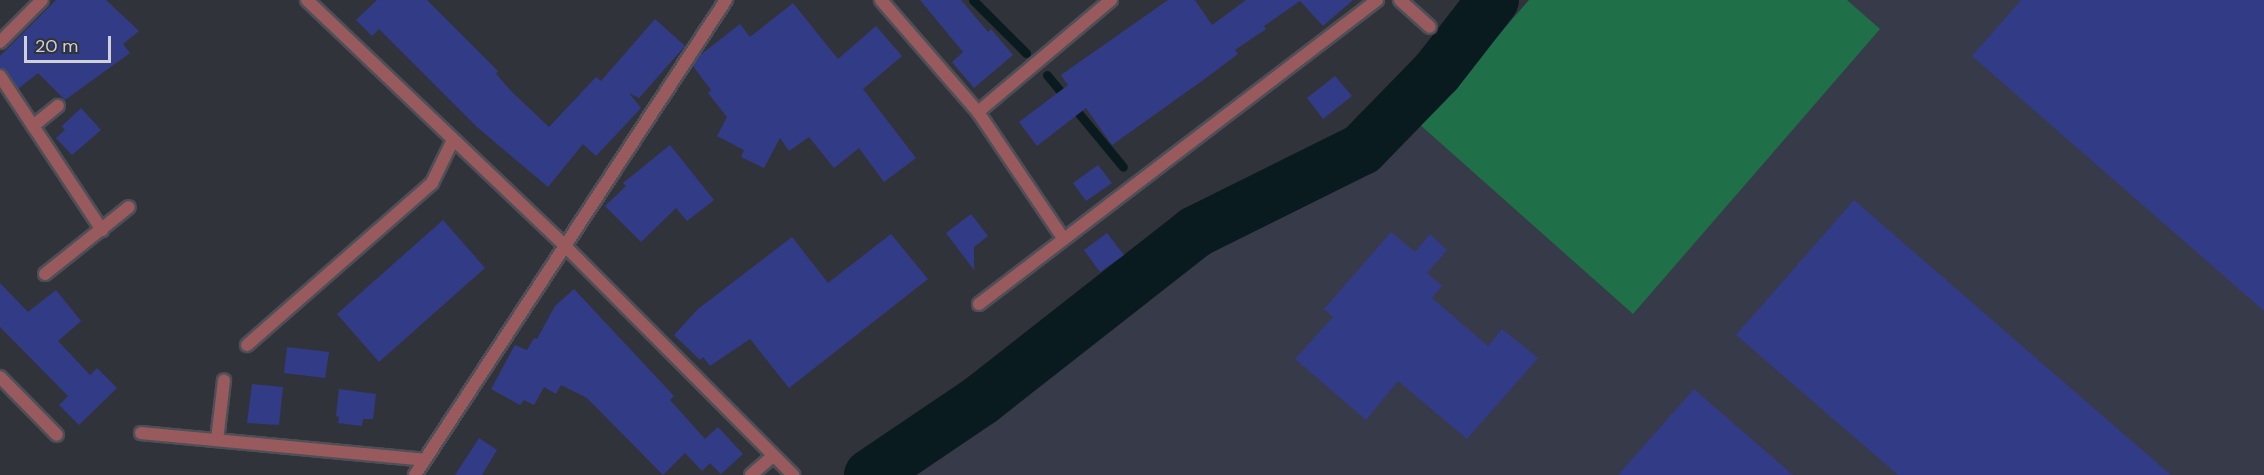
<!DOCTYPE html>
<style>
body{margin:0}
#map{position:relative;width:2264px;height:475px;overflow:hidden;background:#31333b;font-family:"DM Sans",sans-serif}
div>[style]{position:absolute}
.built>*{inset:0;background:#373a48}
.green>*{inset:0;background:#1f6f49}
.stream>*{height:9px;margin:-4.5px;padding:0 4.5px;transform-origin:4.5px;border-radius:4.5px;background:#0a1b20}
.river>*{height:52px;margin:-26px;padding:0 26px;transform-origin:26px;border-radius:26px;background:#0a1b20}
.building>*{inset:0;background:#323b86}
.roads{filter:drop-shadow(2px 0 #4e4f57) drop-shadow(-2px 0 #4e4f57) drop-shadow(0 2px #4e4f57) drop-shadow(0 -2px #4e4f57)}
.street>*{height:12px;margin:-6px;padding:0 6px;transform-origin:6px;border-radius:6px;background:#995a5e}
span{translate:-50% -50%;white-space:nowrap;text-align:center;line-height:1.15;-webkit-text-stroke:4.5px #31333b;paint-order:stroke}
.scale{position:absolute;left:24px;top:36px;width:87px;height:27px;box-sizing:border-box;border:3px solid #d0d1d6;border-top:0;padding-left:8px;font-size:18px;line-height:21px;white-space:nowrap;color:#d0d1d6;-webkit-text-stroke:4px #31333b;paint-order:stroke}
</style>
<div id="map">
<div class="built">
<i style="clip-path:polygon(1529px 0,2264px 0,2264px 475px,905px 475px,925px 456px,1154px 282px,1257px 228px,1393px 146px)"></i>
</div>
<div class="green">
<i style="clip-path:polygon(1529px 0,1847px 0,1880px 29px,1633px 314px,1418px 123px,1477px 60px)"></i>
</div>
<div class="stream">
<i style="left:973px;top:0;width:75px;rotate:45deg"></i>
<i style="left:1047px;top:75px;width:119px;rotate:50.4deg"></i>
</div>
<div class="river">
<i style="left:870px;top:475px;width:134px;rotate:-34deg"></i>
<i style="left:981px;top:400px;width:272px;rotate:-38.1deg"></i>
<i style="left:1195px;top:232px;width:186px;rotate:-26.4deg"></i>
<i style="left:1362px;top:149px;width:107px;rotate:-45.8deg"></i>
<i style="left:1437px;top:72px;width:91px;rotate:-52.1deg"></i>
</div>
<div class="building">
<i style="clip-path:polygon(56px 0,106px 0,139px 31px,123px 44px,130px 53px,65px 100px,38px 73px,18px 89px,6px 71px,0 68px,0 56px)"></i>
<i style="clip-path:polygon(377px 0,427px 0,498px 71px,496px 74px,512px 92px,549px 127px,596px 77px,601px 81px,655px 19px,685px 46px,639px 98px,629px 93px,641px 108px,596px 156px,583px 144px,548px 187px,477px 127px,379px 29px,372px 36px,356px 20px)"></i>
<i style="clip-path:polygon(920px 0,961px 0,988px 32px,991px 29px,1013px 55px,974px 88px,952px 62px,963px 52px)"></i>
<i style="clip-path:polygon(1168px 0,1195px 0,1212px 25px,1246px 0,1353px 0,1323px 26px,1300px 1px,1264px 26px,1266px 29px,1235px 50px,1238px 54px,1206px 78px,1112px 145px,1086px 108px,1037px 146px,1019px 122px,1068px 85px,1061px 75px)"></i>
<i style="clip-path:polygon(2021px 0,2264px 0,2264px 311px,1972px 56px)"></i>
<i style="clip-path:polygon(793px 3px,838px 59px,876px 26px,902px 56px,863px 89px,916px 158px,884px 182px,859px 148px,834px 168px,809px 137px,789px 151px,780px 138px,764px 168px,741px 157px,744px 150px,717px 136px,727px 117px,708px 93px,711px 90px,693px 66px,699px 56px,740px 24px,750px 37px)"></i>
<i style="clip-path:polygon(1335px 76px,1352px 96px,1323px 119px,1307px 98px)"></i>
<i style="clip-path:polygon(81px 108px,101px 130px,72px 155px,56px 138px,65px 130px,62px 126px)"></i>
<i style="clip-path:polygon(670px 145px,714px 200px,687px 221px,676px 208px,641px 242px,605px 206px,626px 186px,623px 183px)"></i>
<i style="clip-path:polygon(1098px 165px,1112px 183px,1086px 201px,1073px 183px)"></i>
<i style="clip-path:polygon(1854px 200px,2171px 475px,1898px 475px,1736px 335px)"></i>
<i style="clip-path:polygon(971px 214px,988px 236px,974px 247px,974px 270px,946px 233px)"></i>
<i style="clip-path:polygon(443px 220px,485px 268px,379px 362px,337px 314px)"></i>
<i style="clip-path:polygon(1391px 232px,1415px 252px,1430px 234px,1447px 250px,1427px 273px,1442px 286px,1432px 298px,1488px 346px,1502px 329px,1538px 358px,1467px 439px,1398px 381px,1366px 420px,1295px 359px,1333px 317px,1324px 309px)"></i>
<i style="clip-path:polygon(1107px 233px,1124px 255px,1100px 272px,1084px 250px)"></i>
<i style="clip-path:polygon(891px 234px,928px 279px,789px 388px,750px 339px,710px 366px,703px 357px,700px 360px,674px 335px,698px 309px,792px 237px,828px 283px)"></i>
<i style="clip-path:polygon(0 283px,28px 312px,56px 290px,81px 321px,58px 341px,90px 375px,97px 368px,117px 388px,79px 425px,59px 405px,68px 396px,0 327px)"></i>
<i style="clip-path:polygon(574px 289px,674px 396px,670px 400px,705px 439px,718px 427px,743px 454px,721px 474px,710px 463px,702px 471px,685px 453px,663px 475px,587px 398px,561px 385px,556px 394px,544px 387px,534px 405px,524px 400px,520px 405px,491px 389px,515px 345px,527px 350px,534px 338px,537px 339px,555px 306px)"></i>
<i style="clip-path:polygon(287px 347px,329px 352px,325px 378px,284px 373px)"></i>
<i style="clip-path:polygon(252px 384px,283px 387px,279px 425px,247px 423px)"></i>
<i style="clip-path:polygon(339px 389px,376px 394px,373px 419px,363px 419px,362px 426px,338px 423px,339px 417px,336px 416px)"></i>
<i style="clip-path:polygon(1694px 389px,1793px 475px,1618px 475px)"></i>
<i style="clip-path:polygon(479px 438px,497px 450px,482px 475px,455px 475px)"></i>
</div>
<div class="roads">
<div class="street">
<i style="left:307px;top:0;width:355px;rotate:43.6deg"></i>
<i style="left:564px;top:245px;width:325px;rotate:45.1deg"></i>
<i style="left:881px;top:0;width:148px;rotate:49.1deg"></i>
<i style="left:978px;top:112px;width:152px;rotate:56deg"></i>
<i style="left:1400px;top:0;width:40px;rotate:42deg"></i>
<i style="left:0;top:42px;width:59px;rotate:-45deg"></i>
<i style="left:0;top:76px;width:185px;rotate:56.5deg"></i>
<i style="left:978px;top:112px;width:174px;rotate:-40.1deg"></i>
<i style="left:33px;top:126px;width:32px;rotate:-39deg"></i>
<i style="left:45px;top:274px;width:107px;rotate:-38.6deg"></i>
<i style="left:979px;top:304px;width:501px;rotate:-37.37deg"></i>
<i style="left:247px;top:345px;width:246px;rotate:-41.2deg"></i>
<i style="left:432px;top:183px;width:48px;rotate:-64deg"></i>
<i style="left:0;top:377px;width:81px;rotate:45.5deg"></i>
<i style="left:141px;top:433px;width:284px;rotate:5.4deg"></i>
<i style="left:217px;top:440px;width:60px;rotate:-83.3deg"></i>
<i style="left:415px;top:475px;width:568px;rotate:-56.79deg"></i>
<i style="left:751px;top:475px;width:29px;rotate:-41deg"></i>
</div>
</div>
<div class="scale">20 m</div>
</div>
